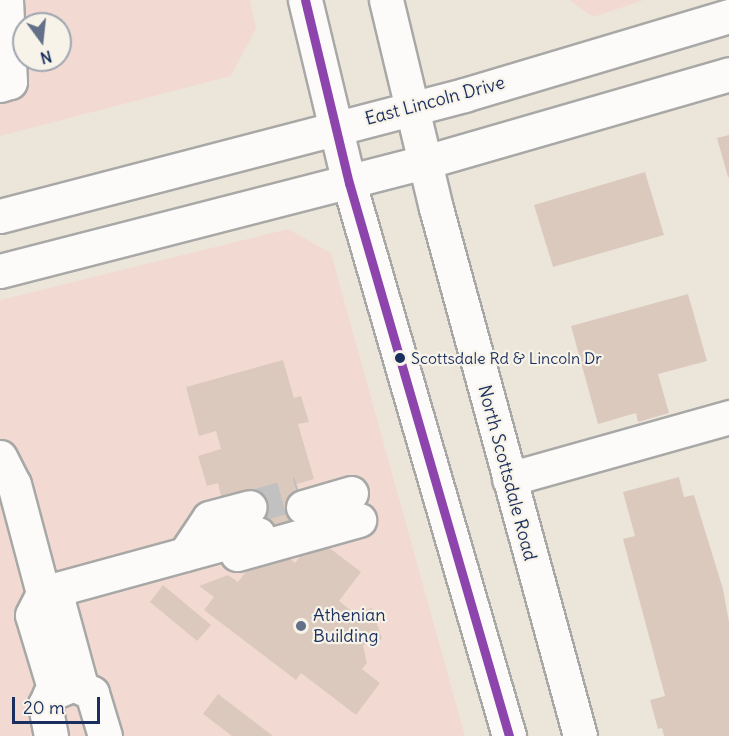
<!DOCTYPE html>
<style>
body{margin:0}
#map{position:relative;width:729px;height:736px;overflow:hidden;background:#ece6da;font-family:Delius,sans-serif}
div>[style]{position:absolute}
.built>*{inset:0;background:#f2dad2}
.building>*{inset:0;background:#dcc9be}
.minor-tunnel>*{height:33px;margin-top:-16.5px;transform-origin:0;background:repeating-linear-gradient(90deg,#c2c1c1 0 33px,transparent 0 49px)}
.roads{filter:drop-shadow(2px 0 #a8a8a7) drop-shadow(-2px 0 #a8a8a7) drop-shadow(0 2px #a8a8a7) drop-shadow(0 -2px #a8a8a7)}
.minor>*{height:33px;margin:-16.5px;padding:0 16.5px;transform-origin:16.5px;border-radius:16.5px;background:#fcfbf9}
.major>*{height:33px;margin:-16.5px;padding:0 16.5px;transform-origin:16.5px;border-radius:16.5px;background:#fcfbf9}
.bus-1>*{height:9px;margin:-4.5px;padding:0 4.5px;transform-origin:4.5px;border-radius:4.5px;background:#8e44ad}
.dots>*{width:16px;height:16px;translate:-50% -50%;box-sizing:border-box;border:3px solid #f7f3e8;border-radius:50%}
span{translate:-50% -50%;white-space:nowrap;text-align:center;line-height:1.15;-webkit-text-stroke:4.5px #f7f3e8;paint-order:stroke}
.bus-label{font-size:16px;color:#1b2f5e}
.left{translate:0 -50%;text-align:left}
.street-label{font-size:18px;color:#1b2f5e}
.poi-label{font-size:18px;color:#1b2f5e}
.north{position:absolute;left:12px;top:12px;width:60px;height:60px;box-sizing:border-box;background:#f7f3e8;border:2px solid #9fa5b1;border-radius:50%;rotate:165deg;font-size:16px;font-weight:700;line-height:24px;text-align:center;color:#1b2f5e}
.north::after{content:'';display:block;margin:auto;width:21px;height:27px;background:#646f89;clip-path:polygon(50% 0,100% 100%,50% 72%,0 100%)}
.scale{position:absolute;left:12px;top:697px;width:88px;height:27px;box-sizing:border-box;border:3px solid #1b2f5e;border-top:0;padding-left:8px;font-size:18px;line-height:21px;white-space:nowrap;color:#1b2f5e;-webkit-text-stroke:4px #f7f3e8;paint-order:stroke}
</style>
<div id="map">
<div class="built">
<i style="clip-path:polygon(evenodd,0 0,250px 0,256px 28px,231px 76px,0 136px,0 0,24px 24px,60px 24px,60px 60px,24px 60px,24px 24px)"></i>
<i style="clip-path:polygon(569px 0,644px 0,593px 17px)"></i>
<i style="clip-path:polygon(288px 229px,331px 253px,465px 736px,0 736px,0 300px)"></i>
</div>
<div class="building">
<i style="clip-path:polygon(729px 135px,729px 177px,728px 177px,717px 138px)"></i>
<i style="clip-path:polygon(645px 172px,664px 235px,553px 267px,534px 205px)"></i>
<i style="clip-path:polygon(688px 294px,707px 361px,658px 374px,669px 413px,638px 422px,636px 413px,598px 424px,571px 326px)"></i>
<i style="clip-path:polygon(283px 360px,294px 398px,301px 396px,309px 422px,298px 424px,314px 479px,297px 484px,310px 532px,262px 546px,223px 505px,218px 483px,207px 486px,198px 456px,221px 449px,216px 431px,199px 436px,186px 387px)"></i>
<i style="clip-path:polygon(679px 477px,684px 497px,694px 495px,723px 589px,729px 622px,729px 736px,664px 736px,662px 728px,658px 729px,650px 700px,665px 696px,623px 539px,635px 536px,623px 492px)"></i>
<i style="clip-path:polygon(315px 537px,361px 572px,339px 601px,354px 613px,372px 608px,382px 639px,363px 645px,367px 663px,362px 669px,380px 683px,356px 715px,301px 673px,296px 680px,204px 610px,214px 597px,199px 586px,228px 575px,238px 582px,248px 569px,288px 557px,295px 563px)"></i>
<i style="clip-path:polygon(163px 585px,211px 625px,197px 641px,150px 602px)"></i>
<i style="clip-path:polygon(218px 694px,273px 736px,232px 736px,203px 714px)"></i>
</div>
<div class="minor-tunnel">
<i style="left:250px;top:507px;width:51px;rotate:-15.9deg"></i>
</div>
<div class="roads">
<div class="minor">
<i style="left:0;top:85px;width:10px;rotate:-17deg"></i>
<i style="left:10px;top:82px;width:82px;rotate:-92.8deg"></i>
<i style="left:0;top:457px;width:30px;rotate:63deg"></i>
<i style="left:14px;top:484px;width:113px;rotate:75.1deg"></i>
<i style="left:43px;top:593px;width:223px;rotate:-15.3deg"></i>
<i style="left:509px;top:479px;width:229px;rotate:-15.7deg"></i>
<i style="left:303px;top:507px;width:50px;rotate:-16.3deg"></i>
<i style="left:185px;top:554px;width:43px;rotate:-56.3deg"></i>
<i style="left:209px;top:518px;width:42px;rotate:-15deg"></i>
<i style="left:237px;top:554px;width:127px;rotate:-15.6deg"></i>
<i style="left:55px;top:691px;width:79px;rotate:-106.8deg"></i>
<i style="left:32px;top:615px;width:25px;rotate:-63deg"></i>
<i style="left:43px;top:593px;width:20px;rotate:37deg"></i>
<i style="left:59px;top:605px;width:84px;rotate:74.8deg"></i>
<i style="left:51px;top:736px;width:32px;rotate:-101deg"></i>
<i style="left:45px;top:705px;width:12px;rotate:-66deg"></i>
<i style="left:50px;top:694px;width:25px;rotate:-23deg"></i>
<i style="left:73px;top:684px;width:21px;rotate:25deg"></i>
<i style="left:92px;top:693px;width:45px;rotate:73.2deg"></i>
</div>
<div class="major">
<i style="left:305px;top:0;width:188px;rotate:76.5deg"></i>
<i style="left:349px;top:183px;width:576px;rotate:73.86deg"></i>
<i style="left:386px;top:0;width:214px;rotate:76.5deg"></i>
<i style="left:436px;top:208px;width:547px;rotate:74.74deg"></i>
<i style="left:0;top:216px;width:480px;rotate:-14.6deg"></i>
<i style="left:464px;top:95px;width:277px;rotate:-16.6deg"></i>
<i style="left:0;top:271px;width:439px;rotate:-14.4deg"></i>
<i style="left:425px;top:162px;width:316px;rotate:-16.1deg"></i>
</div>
</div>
<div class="bus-1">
<i style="left:305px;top:0;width:188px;rotate:76.5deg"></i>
<i style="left:349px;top:183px;width:576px;rotate:73.86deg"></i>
</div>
<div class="dots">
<i style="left:400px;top:358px;background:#1b2f5e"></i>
<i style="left:301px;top:626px;background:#646f89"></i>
</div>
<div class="bus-label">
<span class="left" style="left:411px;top:358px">Scottsdale Rd &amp; Lincoln Dr</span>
</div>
<div class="street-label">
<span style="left:435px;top:101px;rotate:-15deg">East Lincoln Drive</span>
<span style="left:507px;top:473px;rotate:75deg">North Scottsdale Road</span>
</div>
<div class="poi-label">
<span class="left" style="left:313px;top:626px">Athenian<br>Building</span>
</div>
<div class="north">N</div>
<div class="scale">20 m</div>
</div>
